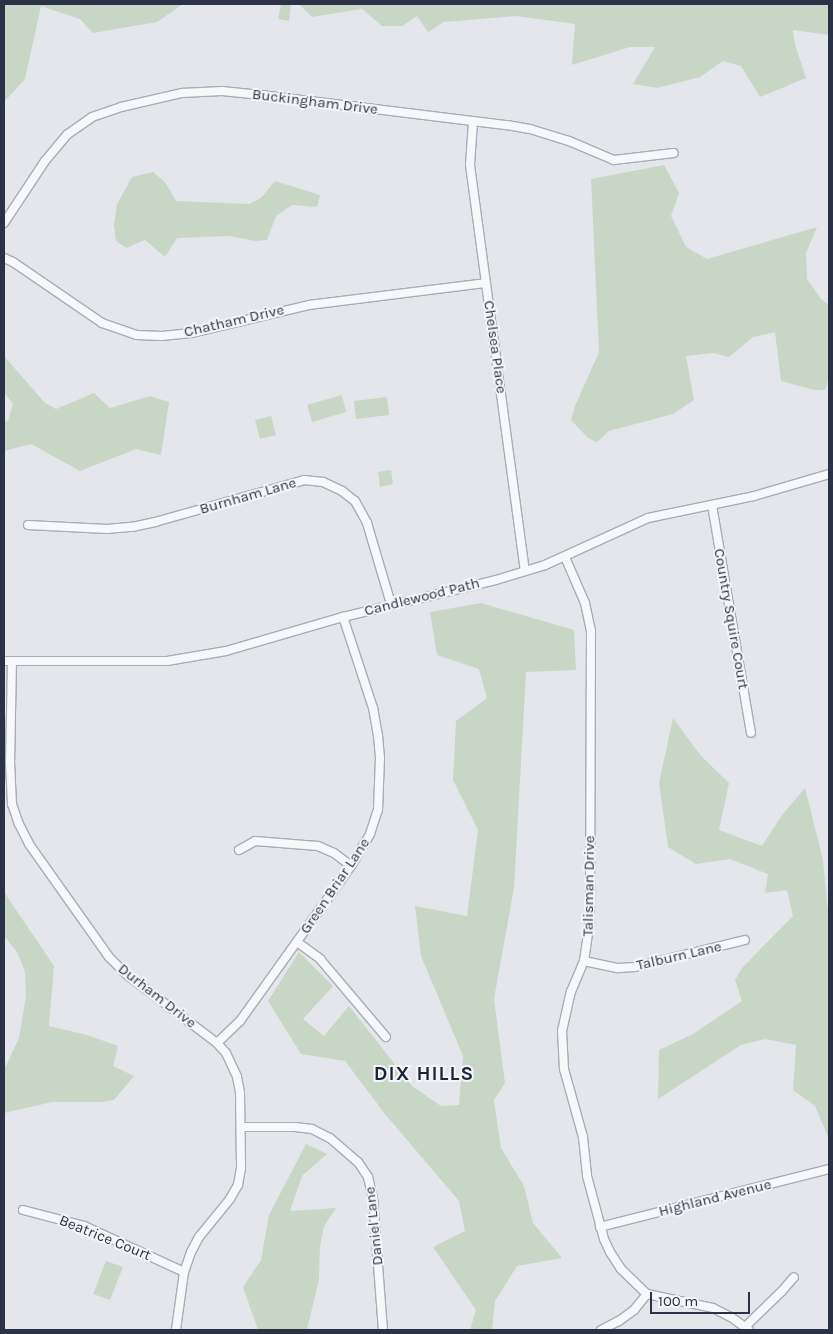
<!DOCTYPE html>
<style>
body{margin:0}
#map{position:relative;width:833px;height:1334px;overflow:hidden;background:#e4e6ec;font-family:Karla,sans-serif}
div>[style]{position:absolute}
.green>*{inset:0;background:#c8d6c5}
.roads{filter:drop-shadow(1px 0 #a9acb7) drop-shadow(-1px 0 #a9acb7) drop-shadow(0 1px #a9acb7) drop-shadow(0 -1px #a9acb7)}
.minor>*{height:8px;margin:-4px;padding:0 4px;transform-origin:4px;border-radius:4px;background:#f7f8fa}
span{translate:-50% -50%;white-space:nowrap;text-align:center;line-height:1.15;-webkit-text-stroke:4px #f4f5f9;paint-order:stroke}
.street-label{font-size:15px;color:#2b3245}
.district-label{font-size:20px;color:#1d2336;font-weight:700;letter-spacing:1px}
.frame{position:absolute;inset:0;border:5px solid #2b3245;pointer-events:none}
.scale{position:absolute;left:650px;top:1292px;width:100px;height:22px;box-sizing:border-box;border:2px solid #2b3245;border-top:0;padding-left:6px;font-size:15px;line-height:18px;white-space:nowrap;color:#2b3245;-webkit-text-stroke:4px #f4f5f9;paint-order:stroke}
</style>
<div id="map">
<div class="green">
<i style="clip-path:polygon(4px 4px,183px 4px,157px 22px,93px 33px,80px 19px,41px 6px,25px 79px,4px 102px)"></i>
<i style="clip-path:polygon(281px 4px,291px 4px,289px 21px,278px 19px)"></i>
<i style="clip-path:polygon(299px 4px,829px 4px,829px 35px,793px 30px,795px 44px,806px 78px,760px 97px,741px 66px,723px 61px,700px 77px,657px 88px,633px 84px,655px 47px,630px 47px,572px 65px,575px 24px,516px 16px,444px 22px,428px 32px,417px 16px,402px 26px,382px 26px,362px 9px,312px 17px)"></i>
<i style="clip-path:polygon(664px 165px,679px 193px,671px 216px,686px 247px,707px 259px,817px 227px,806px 253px,807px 279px,821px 299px,829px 305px,829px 378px,825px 390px,814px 390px,781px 381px,775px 332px,753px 337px,729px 357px,713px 353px,686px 356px,694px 400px,673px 414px,609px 431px,597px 442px,588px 438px,571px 420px,575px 406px,599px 352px,591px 179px)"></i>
<i style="clip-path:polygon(153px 172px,165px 182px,176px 201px,249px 204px,261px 198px,275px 181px,320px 195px,317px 207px,292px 205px,276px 216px,267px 240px,255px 241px,229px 236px,177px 238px,165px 257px,145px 240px,126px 248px,116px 241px,114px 225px,117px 204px,132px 177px)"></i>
<i style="clip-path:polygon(4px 356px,45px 403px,56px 409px,94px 393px,110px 408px,150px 396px,169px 402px,161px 455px,136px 449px,80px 471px,31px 444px,4px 451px,4px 422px,8px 421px,13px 404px,4px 392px)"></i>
<i style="clip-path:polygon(342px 395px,346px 412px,312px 422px,307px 405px)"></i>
<i style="clip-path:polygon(387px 397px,389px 415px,356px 419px,354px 401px)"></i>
<i style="clip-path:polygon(271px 416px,276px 435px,260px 439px,255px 420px)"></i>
<i style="clip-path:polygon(391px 470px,393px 484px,380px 487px,378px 472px)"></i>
<i style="clip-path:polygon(481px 603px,574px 630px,576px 670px,526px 672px,514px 888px,494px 999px,505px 1083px,494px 1100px,501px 1148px,524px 1186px,533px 1223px,562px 1258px,517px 1266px,495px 1301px,492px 1330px,470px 1330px,476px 1310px,433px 1247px,465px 1231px,459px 1201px,385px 1114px,345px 1061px,301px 1054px,268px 1001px,299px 952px,333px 986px,303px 1019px,324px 1036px,349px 1006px,412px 1086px,441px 1106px,459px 1105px,463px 1056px,421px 956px,415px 906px,467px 916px,478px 830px,453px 780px,456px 721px,487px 698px,479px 669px,437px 655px,430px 612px)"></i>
<i style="clip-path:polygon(673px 718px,701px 756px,729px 783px,719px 830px,762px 846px,782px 815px,805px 788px,823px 860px,829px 922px,829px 1139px,815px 1106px,793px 1090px,796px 1045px,765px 1039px,741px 1045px,658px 1099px,659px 1050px,693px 1034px,742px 1001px,735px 980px,742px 968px,793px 916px,787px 890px,765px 893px,768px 874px,730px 859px,696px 864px,668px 847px,659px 783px)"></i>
<i style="clip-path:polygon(4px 892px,54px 966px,49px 1026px,87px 1035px,118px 1046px,113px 1066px,134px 1076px,114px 1100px,102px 1102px,52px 1102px,4px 1113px,4px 1070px,19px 1038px,26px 996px,25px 972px,17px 952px,4px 936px)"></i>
<i style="clip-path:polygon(306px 1144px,327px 1154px,302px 1176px,290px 1211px,336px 1208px,324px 1226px,320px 1246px,319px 1279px,307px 1330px,258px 1330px,243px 1287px,261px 1260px,269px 1215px)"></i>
<i style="clip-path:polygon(106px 1261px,123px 1267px,110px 1300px,93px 1294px)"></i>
</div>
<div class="roads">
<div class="minor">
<i style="left:473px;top:122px;width:43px;rotate:94deg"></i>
<i style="left:470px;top:165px;width:410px;rotate:82.3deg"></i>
<i style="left:4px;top:223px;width:74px;rotate:-56.5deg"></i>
<i style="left:45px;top:161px;width:35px;rotate:-50deg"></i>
<i style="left:68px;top:134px;width:29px;rotate:-35deg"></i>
<i style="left:92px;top:117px;width:31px;rotate:-19deg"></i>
<i style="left:121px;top:107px;width:63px;rotate:-12.9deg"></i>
<i style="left:182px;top:93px;width:40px;rotate:-2.9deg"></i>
<i style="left:222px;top:91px;width:39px;rotate:6deg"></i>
<i style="left:261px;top:95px;width:248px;rotate:7deg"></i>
<i style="left:507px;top:125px;width:23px;rotate:10deg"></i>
<i style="left:530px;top:129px;width:41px;rotate:17.1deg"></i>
<i style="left:569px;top:141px;width:49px;rotate:22.9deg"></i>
<i style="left:614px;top:160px;width:60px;rotate:-6.7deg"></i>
<i style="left:4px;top:258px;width:10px;rotate:24deg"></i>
<i style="left:13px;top:262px;width:108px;rotate:34.4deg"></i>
<i style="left:102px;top:323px;width:36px;rotate:19deg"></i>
<i style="left:136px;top:335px;width:26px;rotate:2deg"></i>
<i style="left:162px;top:336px;width:29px;rotate:-6deg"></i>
<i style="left:191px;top:333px;width:121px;rotate:-13.3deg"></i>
<i style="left:309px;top:305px;width:177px;rotate:-7.1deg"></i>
<i style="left:712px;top:505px;width:231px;rotate:80.3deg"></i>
<i style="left:28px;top:525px;width:79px;rotate:2.9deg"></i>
<i style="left:107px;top:529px;width:25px;rotate:-5deg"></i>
<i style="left:132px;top:527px;width:24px;rotate:-12deg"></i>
<i style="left:155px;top:522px;width:155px;rotate:-15.7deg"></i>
<i style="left:304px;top:480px;width:19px;rotate:6deg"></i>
<i style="left:323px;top:482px;width:21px;rotate:25deg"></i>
<i style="left:342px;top:491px;width:16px;rotate:38deg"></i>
<i style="left:355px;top:501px;width:25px;rotate:61deg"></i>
<i style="left:367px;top:523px;width:84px;rotate:73.5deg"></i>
<i style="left:565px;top:557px;width:50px;rotate:66.5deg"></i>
<i style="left:585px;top:603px;width:29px;rotate:78deg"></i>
<i style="left:591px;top:631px;width:289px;rotate:90.2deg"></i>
<i style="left:590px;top:920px;width:41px;rotate:98.3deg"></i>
<i style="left:584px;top:961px;width:33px;rotate:113deg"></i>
<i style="left:571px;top:991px;width:41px;rotate:102.7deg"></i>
<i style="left:562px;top:1031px;width:38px;rotate:87deg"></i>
<i style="left:564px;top:1069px;width:71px;rotate:74.4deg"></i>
<i style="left:583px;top:1137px;width:39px;rotate:84deg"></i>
<i style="left:587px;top:1176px;width:65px;rotate:74.9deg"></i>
<i style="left:604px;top:1239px;width:14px;rotate:65deg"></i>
<i style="left:610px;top:1252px;width:20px;rotate:57deg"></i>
<i style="left:621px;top:1269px;width:36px;rotate:44deg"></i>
<i style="left:647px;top:1294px;width:67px;rotate:12deg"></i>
<i style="left:713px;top:1308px;width:20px;rotate:27deg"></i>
<i style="left:731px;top:1317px;width:22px;rotate:36deg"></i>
<i style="left:4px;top:661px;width:163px"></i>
<i style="left:167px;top:661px;width:60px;rotate:-9.6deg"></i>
<i style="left:226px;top:651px;width:122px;rotate:-16.2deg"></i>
<i style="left:343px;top:617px;width:157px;rotate:-13.6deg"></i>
<i style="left:496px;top:580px;width:51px;rotate:-17deg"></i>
<i style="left:545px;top:565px;width:113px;rotate:-24.5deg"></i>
<i style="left:648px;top:518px;width:108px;rotate:-11.7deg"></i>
<i style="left:754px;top:496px;width:78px;rotate:-16.3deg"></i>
<i style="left:12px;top:661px;width:101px;rotate:91.1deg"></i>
<i style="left:10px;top:762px;width:42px;rotate:87.3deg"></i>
<i style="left:12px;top:804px;width:21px;rotate:71deg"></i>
<i style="left:19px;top:824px;width:22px;rotate:63deg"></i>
<i style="left:29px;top:844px;width:138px;rotate:54.7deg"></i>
<i style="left:109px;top:957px;width:24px;rotate:45deg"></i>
<i style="left:126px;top:974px;width:114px;rotate:37.2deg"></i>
<i style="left:217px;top:1043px;width:13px;rotate:48deg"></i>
<i style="left:226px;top:1053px;width:26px;rotate:65deg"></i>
<i style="left:237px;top:1077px;width:16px;rotate:79deg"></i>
<i style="left:240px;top:1093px;width:75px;rotate:89.2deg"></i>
<i style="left:241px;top:1168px;width:17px;rotate:100deg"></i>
<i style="left:238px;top:1185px;width:16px;rotate:120deg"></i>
<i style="left:230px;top:1199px;width:49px;rotate:129.2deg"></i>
<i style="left:199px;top:1237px;width:17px;rotate:118deg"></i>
<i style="left:191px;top:1252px;width:21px;rotate:109deg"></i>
<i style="left:184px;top:1272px;width:59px;rotate:97.9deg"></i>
<i style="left:239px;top:850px;width:18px;rotate:-29deg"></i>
<i style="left:255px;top:841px;width:63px;rotate:4.5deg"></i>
<i style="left:318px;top:846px;width:17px;rotate:24deg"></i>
<i style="left:334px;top:853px;width:21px;rotate:37deg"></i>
<i style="left:297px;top:942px;width:29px;rotate:36deg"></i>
<i style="left:320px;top:959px;width:102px;rotate:49.8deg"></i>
<i style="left:584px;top:961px;width:35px;rotate:12deg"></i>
<i style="left:618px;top:968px;width:17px;rotate:-3deg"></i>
<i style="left:635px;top:967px;width:113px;rotate:-13.8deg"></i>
<i style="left:217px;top:1043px;width:32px;rotate:-44deg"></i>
<i style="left:240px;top:1021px;width:191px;rotate:-54.4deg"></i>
<i style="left:351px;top:866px;width:37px;rotate:-59deg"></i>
<i style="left:370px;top:834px;width:25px;rotate:-72deg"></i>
<i style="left:378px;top:810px;width:52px;rotate:-87.8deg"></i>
<i style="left:380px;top:758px;width:22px;rotate:-95deg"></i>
<i style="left:378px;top:736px;width:28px;rotate:-100deg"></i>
<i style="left:373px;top:708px;width:96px;rotate:-108.2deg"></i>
<i style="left:241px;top:1127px;width:54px"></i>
<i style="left:295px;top:1127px;width:17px;rotate:7deg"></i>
<i style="left:312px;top:1129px;width:20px;rotate:27deg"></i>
<i style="left:330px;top:1138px;width:37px;rotate:41deg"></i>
<i style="left:358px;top:1162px;width:18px;rotate:56deg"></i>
<i style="left:368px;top:1177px;width:22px;rotate:77deg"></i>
<i style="left:373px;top:1198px;width:132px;rotate:85.7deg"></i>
<i style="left:23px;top:1210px;width:63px;rotate:14.7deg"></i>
<i style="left:84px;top:1226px;width:110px;rotate:24.7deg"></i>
<i style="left:600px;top:1227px;width:236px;rotate:-14.2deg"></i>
<i style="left:746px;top:1326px;width:50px;rotate:-44.2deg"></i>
<i style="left:782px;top:1291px;width:18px;rotate:-49deg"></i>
<i style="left:601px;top:1330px;width:20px;rotate:-27deg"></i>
<i style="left:619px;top:1321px;width:19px;rotate:-36deg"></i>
<i style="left:634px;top:1310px;width:21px;rotate:-51deg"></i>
</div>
</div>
<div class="street-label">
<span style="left:315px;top:102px;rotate:7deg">Buckingham Drive</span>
<span style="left:234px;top:321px;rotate:-13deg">Chatham Drive</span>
<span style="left:495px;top:347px;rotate:82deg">Chelsea Place</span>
<span style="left:248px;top:496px;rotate:-16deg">Burnham Lane</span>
<span style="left:422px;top:597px;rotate:-14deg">Candlewood Path</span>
<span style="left:731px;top:619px;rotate:80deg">Country Squire Court</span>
<span style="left:335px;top:886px;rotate:-56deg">Green Briar Lane</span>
<span style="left:589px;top:886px;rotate:-89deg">Talisman Drive</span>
<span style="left:679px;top:956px;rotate:-13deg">Talburn Lane</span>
<span style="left:157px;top:996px;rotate:38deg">Durham Drive</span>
<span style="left:715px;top:1198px;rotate:-14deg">Highland Avenue</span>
<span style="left:374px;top:1226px;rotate:-96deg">Daniel Lane</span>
<span style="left:105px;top:1238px;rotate:22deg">Beatrice Court</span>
</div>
<div class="district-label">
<span style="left:424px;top:1073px">DIX HILLS</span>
</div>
<div class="frame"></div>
<div class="scale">100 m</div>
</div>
